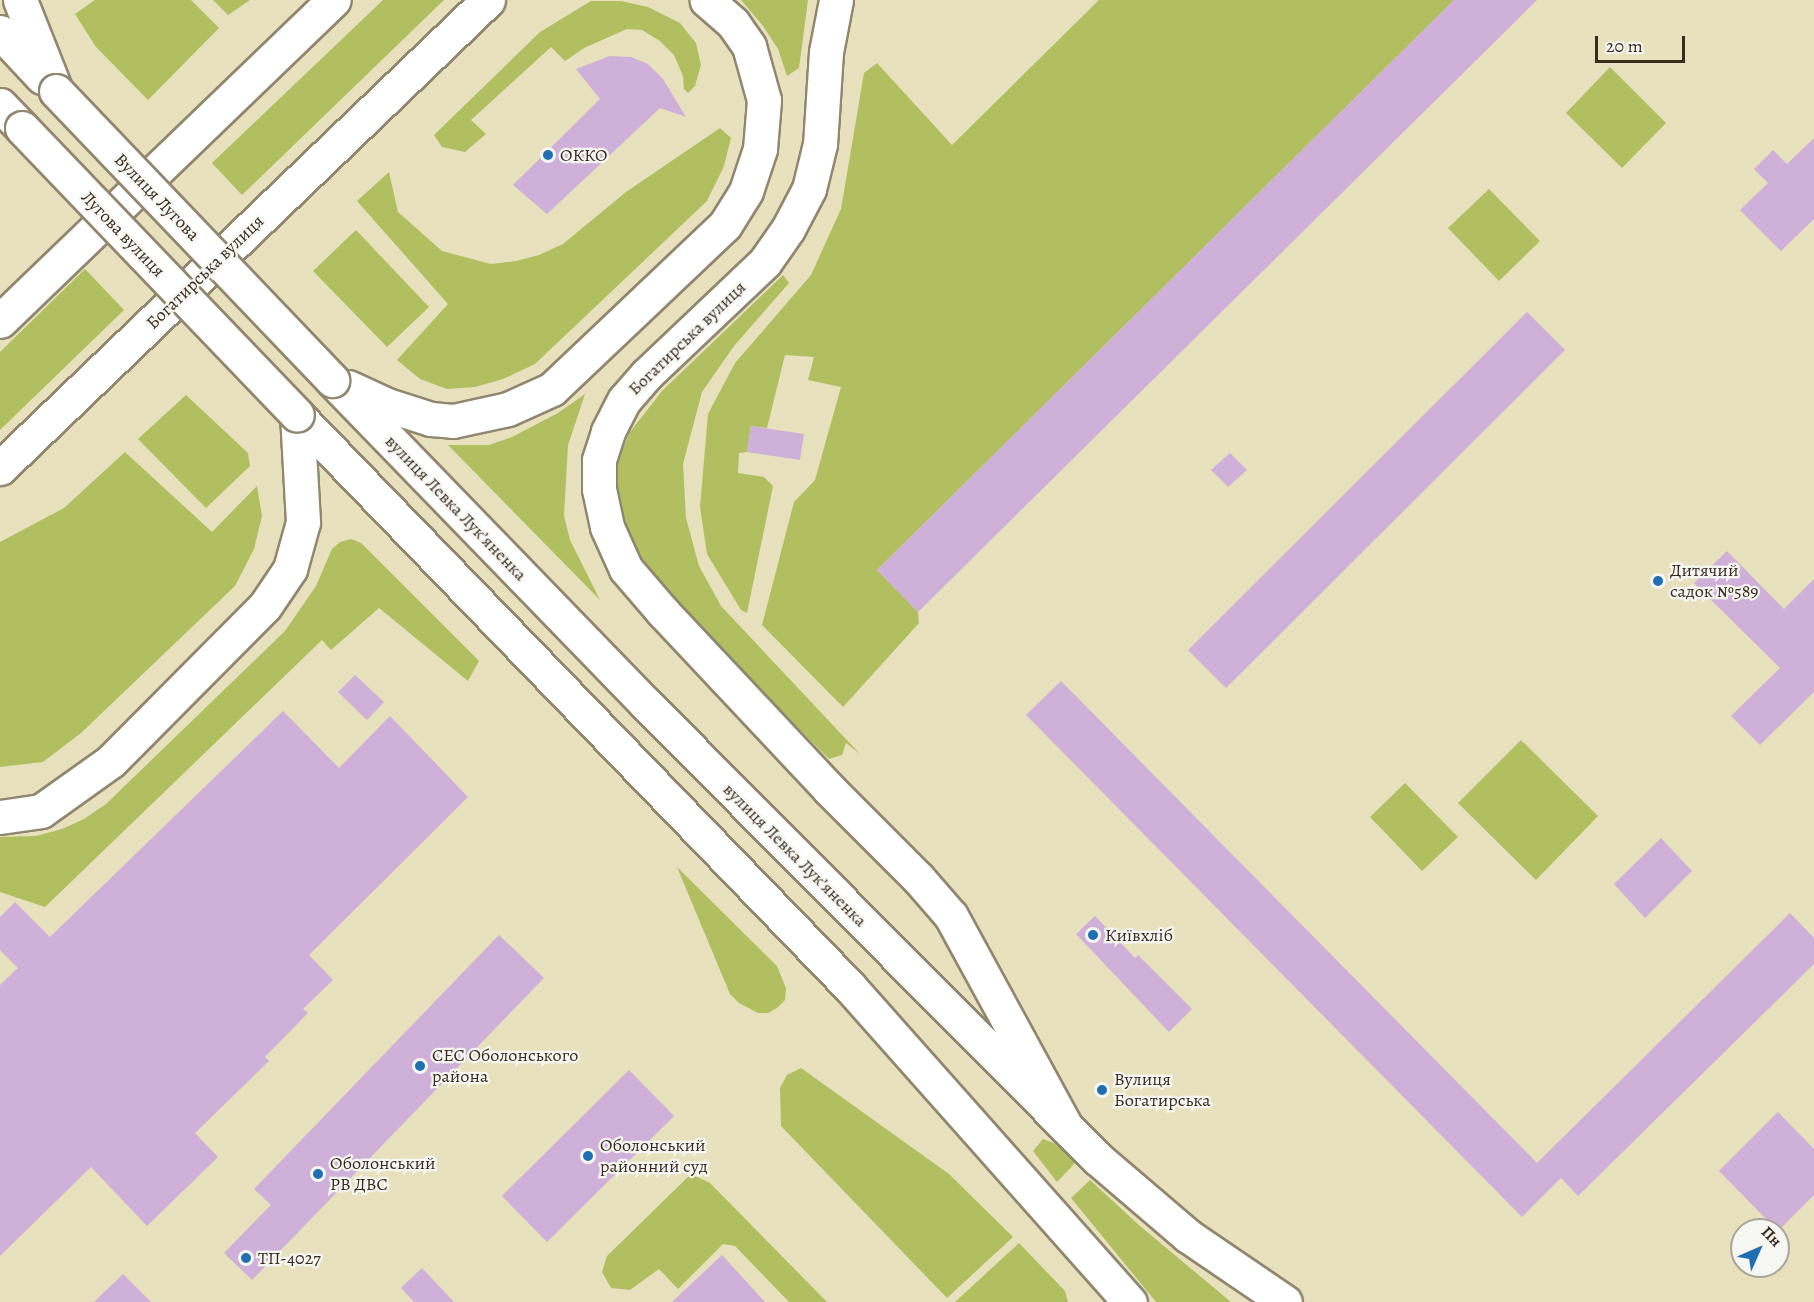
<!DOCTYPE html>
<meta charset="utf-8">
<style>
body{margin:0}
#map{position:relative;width:1814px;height:1302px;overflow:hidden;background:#e7e1be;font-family:Alegreya,serif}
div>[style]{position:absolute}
.green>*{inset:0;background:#b1bf61}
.building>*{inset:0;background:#ceb0d8}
.roads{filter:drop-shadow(2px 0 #91866e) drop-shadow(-2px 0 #91866e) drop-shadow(0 2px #91866e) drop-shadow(0 -2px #91866e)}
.secondary>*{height:33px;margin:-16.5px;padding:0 16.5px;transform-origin:16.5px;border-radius:16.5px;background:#fff}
.primary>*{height:33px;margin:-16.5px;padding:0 16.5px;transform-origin:16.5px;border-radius:16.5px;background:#fff}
.bridges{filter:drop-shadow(2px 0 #91866e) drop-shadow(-2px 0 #91866e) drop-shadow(0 2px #91866e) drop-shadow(0 -2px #91866e)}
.secondary-bridge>*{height:33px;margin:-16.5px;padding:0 16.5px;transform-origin:16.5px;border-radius:16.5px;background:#fff}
.dots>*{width:16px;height:16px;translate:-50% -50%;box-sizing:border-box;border:3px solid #f6f6f2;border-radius:50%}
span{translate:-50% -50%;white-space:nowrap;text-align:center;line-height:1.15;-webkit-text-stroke:4.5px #f6f6f2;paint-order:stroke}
.poi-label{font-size:18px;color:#3b2a1e}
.left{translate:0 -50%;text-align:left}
.street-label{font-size:18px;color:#3b2a1e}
.north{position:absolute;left:1730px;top:1218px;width:60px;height:60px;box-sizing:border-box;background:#f6f6f2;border:2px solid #aba49d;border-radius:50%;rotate:45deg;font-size:16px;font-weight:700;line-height:24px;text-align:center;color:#3b2a1e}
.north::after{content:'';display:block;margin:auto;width:21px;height:27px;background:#1f6fb2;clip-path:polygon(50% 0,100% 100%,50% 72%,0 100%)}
.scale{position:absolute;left:1595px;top:36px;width:90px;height:27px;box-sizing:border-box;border:3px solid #3b2a1e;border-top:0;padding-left:8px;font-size:18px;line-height:21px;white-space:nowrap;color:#3b2a1e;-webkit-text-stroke:4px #f6f6f2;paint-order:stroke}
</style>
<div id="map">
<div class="green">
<i style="clip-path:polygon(95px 0,191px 0,219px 28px,148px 100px,96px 47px,75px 14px)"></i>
<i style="clip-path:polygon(213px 0,250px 0,228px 15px)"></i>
<i style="clip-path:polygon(383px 0,444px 0,242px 195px,212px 163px)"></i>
<i style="clip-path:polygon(741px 0,808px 0,799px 68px,787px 76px,778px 49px,763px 26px)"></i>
<i style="clip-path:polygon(1099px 0,1454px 0,877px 570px,918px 612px,919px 623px,843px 707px,762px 625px,794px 502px,815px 480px,841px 387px,808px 380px,814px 357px,785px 355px,767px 428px,751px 426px,747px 452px,739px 453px,738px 473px,764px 477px,773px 486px,747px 613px,741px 610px,707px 554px,700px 507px,708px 414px,735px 363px,811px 275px,841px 209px,864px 73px,877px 63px,952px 145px)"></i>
<i style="clip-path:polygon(591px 1px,621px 1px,648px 7px,680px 23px,696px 43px,701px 65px,695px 86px,688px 93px,684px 89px,683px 76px,674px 55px,660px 41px,642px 30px,627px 29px,584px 48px,565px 61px,551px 47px,471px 120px,486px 134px,465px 152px,442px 147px,434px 135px,540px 32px)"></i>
<i style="clip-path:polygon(1610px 67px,1666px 123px,1622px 168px,1566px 113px)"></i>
<i style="clip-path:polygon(720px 128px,731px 138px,724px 166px,707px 201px,535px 364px,503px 379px,475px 387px,447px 389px,420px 379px,397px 360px,448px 304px,357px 201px,389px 172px,398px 212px,442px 251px,491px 264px,516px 261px,539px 255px,563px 244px,626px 192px)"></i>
<i style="clip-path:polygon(1489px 189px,1540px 241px,1499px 281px,1448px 228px)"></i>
<i style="clip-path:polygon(356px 230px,429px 307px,387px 347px,313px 271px)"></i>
<i style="clip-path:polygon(85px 269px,124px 310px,0 430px,0 352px)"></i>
<i style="clip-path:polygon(783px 275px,789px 283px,734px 346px,702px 392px,683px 464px,686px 518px,699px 566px,721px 606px,860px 754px,846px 743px,842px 755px,829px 759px,665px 595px,638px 562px,623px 526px,616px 489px,618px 461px,630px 432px,662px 391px)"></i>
<i style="clip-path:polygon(585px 394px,568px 445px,564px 516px,570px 540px,600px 600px,448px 445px,489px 445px,512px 437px,558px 413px)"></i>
<i style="clip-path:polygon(186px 395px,248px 453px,250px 466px,206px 508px,138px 439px)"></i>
<i style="clip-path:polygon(125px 452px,212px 532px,257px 486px,262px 516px,254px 549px,235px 586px,81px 733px,43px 762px,0 767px,0 542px,64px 508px)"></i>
<i style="clip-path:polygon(351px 539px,361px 543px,479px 661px,468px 681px,379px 608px,331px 650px,322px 640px,45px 907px,0 892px,0 837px,36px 836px,62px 829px,84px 819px,106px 804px,285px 631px,316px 586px,332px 549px,340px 542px)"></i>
<i style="clip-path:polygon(1521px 740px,1598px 816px,1536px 880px,1458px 803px)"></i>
<i style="clip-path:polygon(1405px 783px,1458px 837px,1422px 871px,1370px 817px)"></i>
<i style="clip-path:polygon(677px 867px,777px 966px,786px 988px,785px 1000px,777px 1008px,768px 1013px,758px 1013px,739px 1003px,730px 994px)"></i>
<i style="clip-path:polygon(801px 1068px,949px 1174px,1013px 1237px,947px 1298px,781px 1126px,780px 1088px,787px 1075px)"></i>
<i style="clip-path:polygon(1043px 1139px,1054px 1143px,1076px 1162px,1057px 1182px,1033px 1151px)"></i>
<i style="clip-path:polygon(691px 1174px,710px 1183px,827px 1302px,789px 1302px,735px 1246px,723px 1244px,678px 1289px,659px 1269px,630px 1290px,611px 1288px,602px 1272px,607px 1256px)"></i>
<i style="clip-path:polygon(1090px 1180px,1140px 1226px,1231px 1302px,1156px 1302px,1071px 1198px)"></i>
<i style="clip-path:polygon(1019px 1243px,1065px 1291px,1068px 1302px,955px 1302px)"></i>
</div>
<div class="building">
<i style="clip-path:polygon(1454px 0,1537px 0,918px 612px,877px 570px)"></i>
<i style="clip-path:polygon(610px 56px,631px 57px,648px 64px,663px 79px,686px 117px,660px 108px,547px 214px,513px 185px,600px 99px,576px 69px)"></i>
<i style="clip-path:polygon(1814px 138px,1814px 219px,1781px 251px,1740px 210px,1768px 183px,1754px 169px,1773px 150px,1787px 164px)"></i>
<i style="clip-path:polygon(1527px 312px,1565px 350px,1226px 688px,1188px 650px)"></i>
<i style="clip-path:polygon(751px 426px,804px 434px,800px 460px,747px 452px)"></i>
<i style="clip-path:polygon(1230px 453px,1247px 470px,1228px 487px,1211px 470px)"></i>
<i style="clip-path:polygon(1727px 551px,1784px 609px,1814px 579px,1814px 692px,1760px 745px,1731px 716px,1780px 668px,1694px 583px)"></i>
<i style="clip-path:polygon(355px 675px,384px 702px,367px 720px,338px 692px)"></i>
<i style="clip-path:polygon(1061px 681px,1537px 1163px,1790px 913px,1814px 938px,1814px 964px,1578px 1196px,1561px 1178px,1522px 1217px,1026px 715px)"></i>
<i style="clip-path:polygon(283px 711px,339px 768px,390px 716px,468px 797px,309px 955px,333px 980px,303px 1009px,308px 1013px,265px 1057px,269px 1061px,195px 1133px,218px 1157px,147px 1226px,91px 1167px,0 1256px,0 985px,18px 968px,0 950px,0 917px,15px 902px,50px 937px)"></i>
<i style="clip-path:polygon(1661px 838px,1692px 871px,1645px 918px,1614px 884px)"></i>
<i style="clip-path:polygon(1095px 916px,1135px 958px,1138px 955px,1192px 1009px,1169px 1032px,1076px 934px)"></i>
<i style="clip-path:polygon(499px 935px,544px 978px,252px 1280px,224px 1253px,271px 1205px,254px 1189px)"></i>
<i style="clip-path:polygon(629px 1070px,674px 1116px,547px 1242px,502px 1196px)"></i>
<i style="clip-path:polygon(1778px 1112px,1814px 1149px,1814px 1195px,1778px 1231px,1719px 1171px)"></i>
<i style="clip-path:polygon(722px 1255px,765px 1302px,672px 1302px)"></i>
<i style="clip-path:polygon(422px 1268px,454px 1302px,414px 1302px,401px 1288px)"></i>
<i style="clip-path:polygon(123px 1274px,151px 1302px,94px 1302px)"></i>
</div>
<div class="roads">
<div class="secondary">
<i style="left:20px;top:0;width:98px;rotate:68.4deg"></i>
<i style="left:836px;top:0;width:53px;rotate:100.9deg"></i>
<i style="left:826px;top:52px;width:92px;rotate:93.7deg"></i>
<i style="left:820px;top:144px;width:46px;rotate:103.7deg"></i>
<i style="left:809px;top:189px;width:45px;rotate:117.7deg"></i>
<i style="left:788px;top:229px;width:40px;rotate:124.9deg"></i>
<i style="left:765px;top:262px;width:164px;rotate:136.5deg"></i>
<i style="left:646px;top:375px;width:33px;rotate:131deg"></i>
<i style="left:624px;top:400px;width:36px;rotate:117deg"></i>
<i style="left:608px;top:432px;width:29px;rotate:108deg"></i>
<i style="left:599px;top:460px;width:29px;rotate:90deg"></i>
<i style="left:599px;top:489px;width:39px;rotate:78deg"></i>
<i style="left:607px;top:527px;width:46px;rotate:65.7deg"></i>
<i style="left:626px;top:569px;width:57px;rotate:49.3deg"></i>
<i style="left:663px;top:612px;width:241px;rotate:46.8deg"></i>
<i style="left:828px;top:788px;width:127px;rotate:45deg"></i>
<i style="left:918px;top:878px;width:50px;rotate:49deg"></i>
<i style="left:951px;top:916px;width:240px;rotate:61.4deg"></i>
<i style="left:0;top:32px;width:62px;rotate:47deg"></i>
<i style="left:0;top:105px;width:32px;rotate:46deg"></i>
<i style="left:332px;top:380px;width:451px;rotate:45.9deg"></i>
<i style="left:646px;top:704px;width:641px;rotate:45.19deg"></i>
<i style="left:1098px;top:1159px;width:118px;rotate:40.5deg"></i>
<i style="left:1188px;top:1236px;width:117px;rotate:34.2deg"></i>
<i style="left:348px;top:387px;width:43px;rotate:24.8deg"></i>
<i style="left:387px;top:405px;width:46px;rotate:17.7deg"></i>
<i style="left:431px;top:419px;width:22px;rotate:5deg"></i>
<i style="left:453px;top:421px;width:56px;rotate:-12.3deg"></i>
<i style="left:508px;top:409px;width:48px;rotate:-24.4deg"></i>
<i style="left:552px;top:389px;width:238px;rotate:-43.5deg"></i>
<i style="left:725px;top:225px;width:40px;rotate:-58deg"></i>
<i style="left:746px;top:191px;width:44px;rotate:-71.6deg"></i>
<i style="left:760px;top:149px;width:49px;rotate:-85.3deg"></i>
<i style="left:764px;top:100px;width:56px;rotate:-105.5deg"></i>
<i style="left:749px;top:46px;width:28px;rotate:-125deg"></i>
<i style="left:733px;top:23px;width:35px;rotate:-139deg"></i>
<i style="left:297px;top:415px;width:794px;rotate:45.97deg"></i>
<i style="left:849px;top:986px;width:423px;rotate:48.4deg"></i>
<i style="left:0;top:817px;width:41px;rotate:-8.3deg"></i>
<i style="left:41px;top:811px;width:86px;rotate:-35.5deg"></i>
<i style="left:111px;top:761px;width:218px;rotate:-45.2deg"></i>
<i style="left:265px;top:606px;width:45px;rotate:-56deg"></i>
<i style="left:290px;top:569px;width:49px;rotate:-74.5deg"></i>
<i style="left:303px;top:522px;width:107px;rotate:-93.2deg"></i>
</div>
<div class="primary">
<i style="left:0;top:321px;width:463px;rotate:-43.9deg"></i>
<i style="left:0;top:468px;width:676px;rotate:-43.8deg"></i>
</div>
</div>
<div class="bridges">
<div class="secondary-bridge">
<i style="left:56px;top:91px;width:400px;rotate:46.3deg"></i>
<i style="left:22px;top:128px;width:397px;rotate:46.2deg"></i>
</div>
</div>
<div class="dots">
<i style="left:548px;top:155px;background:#1f6fb2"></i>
<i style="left:1658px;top:581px;background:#1f6fb2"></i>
<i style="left:1093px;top:935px;background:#1f6fb2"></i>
<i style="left:420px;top:1066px;background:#1f6fb2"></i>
<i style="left:1102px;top:1090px;background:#1f6fb2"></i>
<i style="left:588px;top:1156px;background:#1f6fb2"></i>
<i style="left:318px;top:1174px;background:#1f6fb2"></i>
<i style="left:246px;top:1258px;background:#1f6fb2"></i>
</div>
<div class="poi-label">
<span class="left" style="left:560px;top:155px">ОККО</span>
<span class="left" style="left:1670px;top:581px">Дитячий<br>садок №589</span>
<span class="left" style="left:1105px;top:935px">Київхліб</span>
<span class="left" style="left:432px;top:1066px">СЕС Оболонського<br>района</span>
<span class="left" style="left:1114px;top:1090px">Вулиця<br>Богатирська</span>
<span class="left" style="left:600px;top:1156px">Оболонський<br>районний суд</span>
<span class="left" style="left:330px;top:1174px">Оболонський<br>РВ ДВС</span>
<span class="left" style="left:258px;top:1258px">ТП-4027</span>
</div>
<div class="street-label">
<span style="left:157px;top:197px;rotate:46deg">Вулиця Лугова</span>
<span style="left:123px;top:234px;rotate:46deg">Лугова вулиця</span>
<span style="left:205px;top:272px;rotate:-44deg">Богатирська вулиця</span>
<span style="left:687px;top:338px;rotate:-44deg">Богатирська вулиця</span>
<span style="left:456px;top:508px;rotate:46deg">вулиця Левка Лукʼяненка</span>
<span style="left:795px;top:855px;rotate:45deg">вулиця Левка Лукʼяненка</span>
</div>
<div class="north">Пн</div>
<div class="scale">20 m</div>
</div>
